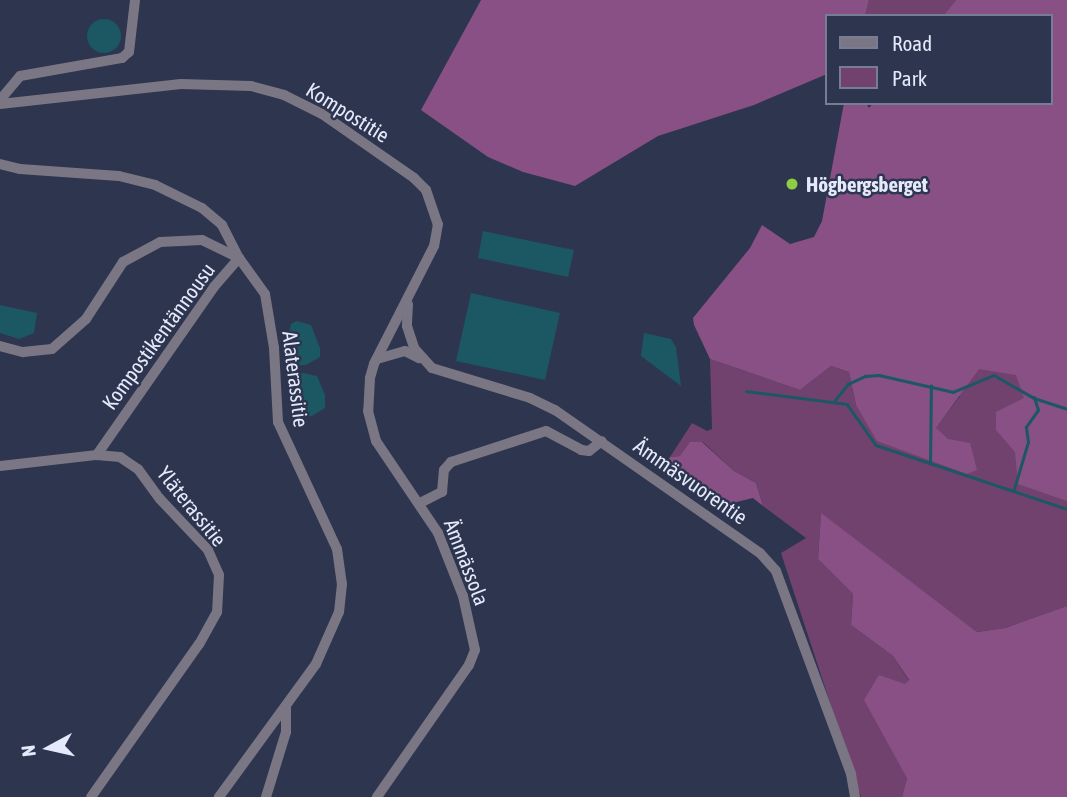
<!DOCTYPE html>
<meta charset="utf-8">
<style>
body{margin:0}
#map{position:relative;width:1067px;height:797px;overflow:hidden;background:#2e354f;font-family:"Asap Condensed",sans-serif}
div>[style]{position:absolute}
.green>*{inset:0;background:#72426f}
.forest>*{inset:0;background:#885085}
.water>*{inset:0;background:#1c5764}
.round{border-radius:50%}
.stream>*{height:2.5px;margin:-1.25px;padding:0 1.25px;transform-origin:1.25px;border-radius:1.25px;background:#1c5764}
.minor>*{height:10px;margin:-5px;padding:0 5px;transform-origin:5px;border-radius:5px;background:#7b7684}
.dots>*{width:19px;height:19px;translate:-50% -50%;box-sizing:border-box;border:4px solid #2e354f;border-radius:50%}
span{translate:-50% -50%;white-space:nowrap;text-align:center;line-height:1.15;-webkit-text-stroke:5px #2e354f;paint-order:stroke}
.street-label{font-size:21px;color:#e4e9fb}
.poi-label{font-size:21px;color:#e4e9fb;font-weight:700}
.left{translate:0 -50%;text-align:left}
.legend{position:absolute;left:825px;top:14px;width:228px;height:91px;box-sizing:border-box;background:#2e354f;border:2px solid #777d94;margin:0;padding:9px 12px;list-style:none;font-size:21px;color:#e4e9fb}
.legend li{display:flex;align-items:center;gap:14px;height:35px}
.legend b{width:35px;border:2px solid #777d94}
.north{position:absolute;left:14px;top:713px;width:70px;height:70px;-webkit-text-stroke:5px #2e354f;paint-order:stroke;rotate:262deg;font-size:19px;font-weight:700;line-height:28px;text-align:center;color:#e4e9fb}
.north::after{content:'';display:block;margin:auto;width:24px;height:32px;background:#e4e9fb;clip-path:polygon(50% 0,100% 100%,50% 72%,0 100%)}
</style>
<div id="map">
<div class="green">
<i style="clip-path:polygon(869px 0,956px 0,943px 16px,865px 16px)"></i>
<i style="clip-path:polygon(1067px 349px,1067px 606px,1005px 628px,977px 632px,821px 514px,818px 559px,853px 594px,851px 625px,893px 656px,909px 681px,905px 684px,907px 778px,902px 797px,861px 797px,781px 553px,806px 538px,763px 506px,756px 483px,734px 471px,703px 442px,680px 456px,670px 457px,692px 423px,707px 431px,712px 429px,710px 359px,800px 390px,831px 366px,849px 372px,856px 405px,948px 439px,935px 429px,960px 396px,864px 368px)"></i>
</div>
<div class="forest">
<i style="clip-path:polygon(481px 0,869px 0,865px 16px,827px 16px,827px 74px,754px 105px,658px 136px,575px 186px,523px 172px,488px 157px,421px 110px)"></i>
<i style="clip-path:polygon(956px 0,1067px 0,1067px 501px,1018px 484px,1015px 452px,996px 430px,996px 412px,1024px 398px,1016px 375px,979px 369px,936px 428px,948px 439px,970px 443px,977px 470px,967px 474px,877px 441px,856px 405px,849px 372px,831px 366px,800px 390px,710px 359px,694px 325px,693px 318px,750px 248px,762px 225px,790px 244px,814px 237px,822px 221px,844px 103px,866px 103px,869px 108px,873px 103px,1051px 103px,1051px 16px,943px 16px)"></i>
<i style="clip-path:polygon(690px 442px,702px 442px,734px 471px,756px 483px,763px 506px,753px 498px,716px 507px,662px 469px,670px 457px,680px 456px)"></i>
<i style="clip-path:polygon(821px 513px,977px 632px,1005px 628px,1067px 606px,1067px 797px,902px 797px,907px 778px,864px 700px,879px 675px,905px 684px,909px 680px,893px 656px,851px 625px,853px 594px,818px 559px)"></i>
</div>
<div class="water">
<i class="round" style="left:87px;top:19px;width:34px;height:34px"></i>
<i style="clip-path:polygon(483px 231px,574px 250px,568px 277px,478px 258px)"></i>
<i style="clip-path:polygon(471px 293px,560px 313px,545px 380px,456px 361px)"></i>
<i style="clip-path:polygon(0 305px,37px 313px,34px 333px,19px 339px,0 333px)"></i>
<i style="clip-path:polygon(297px 321px,311px 325px,320px 348px,320px 357px,306px 365px,298px 365px,291px 361px,287px 341px,291px 324px)"></i>
<i style="clip-path:polygon(644px 333px,671px 339px,676px 347px,681px 386px,641px 356px)"></i>
<i style="clip-path:polygon(303px 373px,317px 376px,325px 395px,325px 408px,312px 416px,304px 417px,297px 412px,292px 392px,297px 375px)"></i>
</div>
<div class="stream">
<i style="left:746px;top:391px;width:102px;rotate:7.3deg"></i>
<i style="left:847px;top:404px;width:50px;rotate:54.7deg"></i>
<i style="left:876px;top:445px;width:201px;rotate:18.5deg"></i>
<i style="left:835px;top:400px;width:21px;rotate:-51deg"></i>
<i style="left:848px;top:384px;width:19px;rotate:-25deg"></i>
<i style="left:865px;top:376px;width:14px;rotate:-4deg"></i>
<i style="left:879px;top:375px;width:76px;rotate:12.9deg"></i>
<i style="left:953px;top:392px;width:44px;rotate:-22.5deg"></i>
<i style="left:994px;top:375px;width:46px;rotate:29.9deg"></i>
<i style="left:1034px;top:398px;width:35px;rotate:18deg"></i>
<i style="left:930px;top:464px;width:78px;rotate:-89.3deg"></i>
<i style="left:1014px;top:489px;width:49px;rotate:-73.4deg"></i>
<i style="left:1028px;top:442px;width:15px;rotate:-98deg"></i>
<i style="left:1026px;top:427px;width:21px;rotate:-55deg"></i>
<i style="left:1038px;top:410px;width:13px;rotate:-108deg"></i>
</div>
<div class="minor">
<i style="left:0;top:100px;width:31px;rotate:-50deg"></i>
<i style="left:20px;top:76px;width:104px;rotate:-10deg"></i>
<i style="left:122px;top:58px;width:9px;rotate:-41deg"></i>
<i style="left:129px;top:52px;width:52px;rotate:-83.4deg"></i>
<i style="left:0;top:104px;width:182px;rotate:-6.3deg"></i>
<i style="left:181px;top:84px;width:70px;rotate:1.6deg"></i>
<i style="left:251px;top:86px;width:34px;rotate:15deg"></i>
<i style="left:284px;top:95px;width:42px;rotate:26.6deg"></i>
<i style="left:322px;top:114px;width:112px;rotate:34.8deg"></i>
<i style="left:414px;top:178px;width:17px;rotate:45deg"></i>
<i style="left:426px;top:190px;width:36px;rotate:71deg"></i>
<i style="left:438px;top:224px;width:22px;rotate:100deg"></i>
<i style="left:434px;top:246px;width:132px;rotate:117deg"></i>
<i style="left:374px;top:364px;width:15px;rotate:106deg"></i>
<i style="left:370px;top:378px;width:33px;rotate:93deg"></i>
<i style="left:368px;top:411px;width:31px;rotate:75deg"></i>
<i style="left:376px;top:441px;width:111px;rotate:56deg"></i>
<i style="left:438px;top:533px;width:68px;rotate:68.4deg"></i>
<i style="left:463px;top:596px;width:55px;rotate:77.5deg"></i>
<i style="left:475px;top:650px;width:16px;rotate:112deg"></i>
<i style="left:469px;top:665px;width:161px;rotate:124.9deg"></i>
<i style="left:0;top:164px;width:21px;rotate:14deg"></i>
<i style="left:20px;top:169px;width:99px;rotate:4deg"></i>
<i style="left:119px;top:176px;width:37px;rotate:14deg"></i>
<i style="left:155px;top:185px;width:52px;rotate:26.1deg"></i>
<i style="left:202px;top:208px;width:26px;rotate:40deg"></i>
<i style="left:222px;top:225px;width:37px;rotate:63deg"></i>
<i style="left:239px;top:258px;width:38px;rotate:131deg"></i>
<i style="left:214px;top:287px;width:205px;rotate:124.9deg"></i>
<i style="left:408px;top:304px;width:22px;rotate:93deg"></i>
<i style="left:407px;top:326px;width:23px;rotate:72deg"></i>
<i style="left:414px;top:348px;width:27px;rotate:48deg"></i>
<i style="left:432px;top:368px;width:102px;rotate:17deg"></i>
<i style="left:530px;top:398px;width:28px;rotate:26deg"></i>
<i style="left:555px;top:410px;width:250px;rotate:34.9deg"></i>
<i style="left:760px;top:553px;width:24px;rotate:48deg"></i>
<i style="left:776px;top:571px;width:216px;rotate:69.7deg"></i>
<i style="left:851px;top:774px;width:23px;rotate:80deg"></i>
<i style="left:0;top:346px;width:24px;rotate:15deg"></i>
<i style="left:23px;top:352px;width:29px;rotate:-6deg"></i>
<i style="left:52px;top:349px;width:45px;rotate:-41.4deg"></i>
<i style="left:86px;top:319px;width:68px;rotate:-57deg"></i>
<i style="left:123px;top:262px;width:42px;rotate:-28.4deg"></i>
<i style="left:160px;top:242px;width:42px;rotate:-2.7deg"></i>
<i style="left:202px;top:240px;width:41px;rotate:25.9deg"></i>
<i style="left:239px;top:258px;width:44px;rotate:54.2deg"></i>
<i style="left:265px;top:294px;width:55px;rotate:80.5deg"></i>
<i style="left:274px;top:348px;width:74px;rotate:86.9deg"></i>
<i style="left:278px;top:422px;width:140px;rotate:65.1deg"></i>
<i style="left:337px;top:549px;width:35px;rotate:82deg"></i>
<i style="left:342px;top:584px;width:28px;rotate:96deg"></i>
<i style="left:339px;top:612px;width:57px;rotate:113.9deg"></i>
<i style="left:316px;top:664px;width:165px;rotate:126.1deg"></i>
<i style="left:377px;top:359px;width:29px;rotate:-16deg"></i>
<i style="left:405px;top:351px;width:16px;rotate:27deg"></i>
<i style="left:0;top:466px;width:98px;rotate:-6.5deg"></i>
<i style="left:97px;top:455px;width:23px;rotate:5deg"></i>
<i style="left:120px;top:457px;width:22px;rotate:34deg"></i>
<i style="left:138px;top:469px;width:37px;rotate:54deg"></i>
<i style="left:160px;top:499px;width:70px;rotate:46.7deg"></i>
<i style="left:208px;top:550px;width:27px;rotate:66deg"></i>
<i style="left:219px;top:575px;width:37px;rotate:93deg"></i>
<i style="left:217px;top:612px;width:37px;rotate:119deg"></i>
<i style="left:199px;top:644px;width:187px;rotate:125.2deg"></i>
<i style="left:420px;top:503px;width:25px;rotate:-27deg"></i>
<i style="left:442px;top:492px;width:22px;rotate:-85deg"></i>
<i style="left:444px;top:470px;width:11px;rotate:-49deg"></i>
<i style="left:451px;top:462px;width:100px;rotate:-18.1deg"></i>
<i style="left:546px;top:431px;width:40px;rotate:28deg"></i>
<i style="left:581px;top:450px;width:8px;rotate:7deg"></i>
<i style="left:589px;top:451px;width:16px;rotate:-38deg"></i>
<i style="left:266px;top:797px;width:68px;rotate:-72.9deg"></i>
<i style="left:286px;top:732px;width:26px;rotate:-90deg"></i>
</div>
<div class="dots">
<i style="left:792px;top:184px;background:#8ece43"></i>
</div>
<div class="street-label">
<span style="left:348px;top:112px;rotate:32deg">Kompostitie</span>
<span style="left:158px;top:336px;rotate:-54deg">Kompostikentännousu</span>
<span style="left:296px;top:379px;rotate:83deg">Alaterassitie</span>
<span style="left:691px;top:481px;rotate:35deg">Ämmäsvuorentie</span>
<span style="left:192px;top:506px;rotate:51deg">Yläterassitie</span>
<span style="left:467px;top:562px;rotate:69deg">Ämmässola</span>
</div>
<div class="poi-label">
<span class="left" style="left:806px;top:184px">Högbergsberget</span>
</div>
<ul class="legend">
<li><b style="height:9px;background:#7b7684"></b>Road</li>
<li><b style="height:19px;background:#72426f"></b>Park</li>
</ul>
<div class="north">N</div>
</div>
